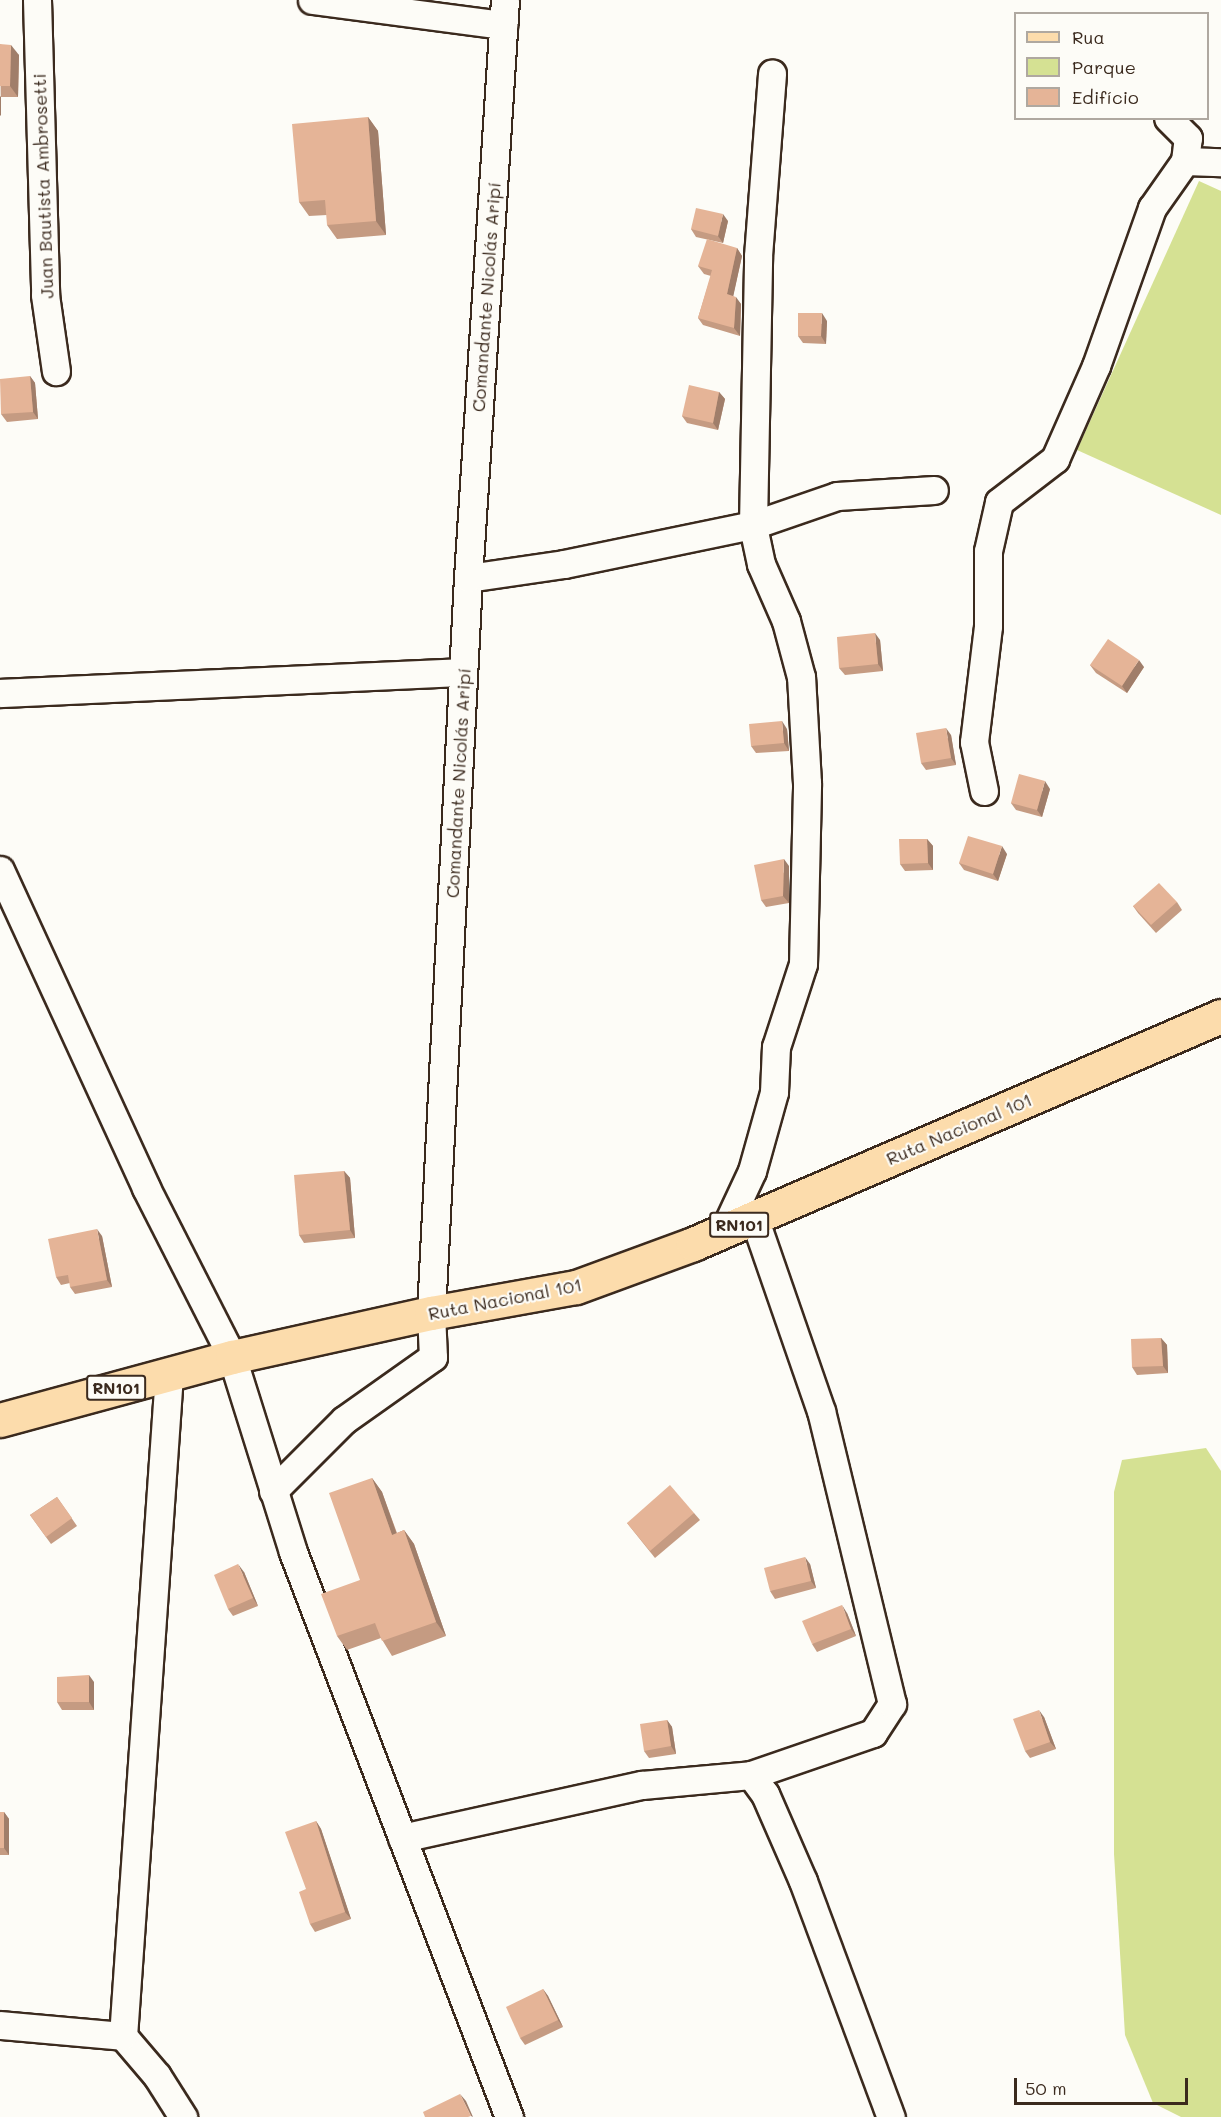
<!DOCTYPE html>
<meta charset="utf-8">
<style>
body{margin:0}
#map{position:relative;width:1221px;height:2117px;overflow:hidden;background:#fdfcf7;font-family:Mali,sans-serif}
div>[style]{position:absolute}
.green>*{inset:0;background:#d5e193}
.roads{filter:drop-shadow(2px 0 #3b2a1e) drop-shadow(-2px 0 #3b2a1e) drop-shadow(0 2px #3b2a1e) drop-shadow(0 -2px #3b2a1e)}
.minor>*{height:27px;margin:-13.5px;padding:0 13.5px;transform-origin:13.5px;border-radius:13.5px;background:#fdfcf7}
.primary>*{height:33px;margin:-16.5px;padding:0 16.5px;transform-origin:16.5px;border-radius:16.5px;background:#fcdcac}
.wall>*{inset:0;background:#c59b82}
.shaded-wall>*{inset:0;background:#a07e6a}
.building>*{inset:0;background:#e5b497}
span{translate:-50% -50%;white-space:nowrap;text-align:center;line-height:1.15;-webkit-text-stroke:4.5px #fdfcf7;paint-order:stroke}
.shield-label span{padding:2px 4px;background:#fdfcf7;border:2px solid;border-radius:4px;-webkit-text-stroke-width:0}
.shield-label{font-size:16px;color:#3b2a1e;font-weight:700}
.street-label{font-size:18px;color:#3b2a1e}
.legend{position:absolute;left:1014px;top:12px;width:195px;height:108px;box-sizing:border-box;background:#fdfcf7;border:2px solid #afa8a0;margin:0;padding:8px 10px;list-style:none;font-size:18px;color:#3b2a1e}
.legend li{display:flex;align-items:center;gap:12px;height:30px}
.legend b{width:30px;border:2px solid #afa8a0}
.scale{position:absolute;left:1014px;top:2078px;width:174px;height:27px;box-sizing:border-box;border:3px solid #3b2a1e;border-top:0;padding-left:8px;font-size:18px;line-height:21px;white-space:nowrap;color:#3b2a1e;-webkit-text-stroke:4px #fdfcf7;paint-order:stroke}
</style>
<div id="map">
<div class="green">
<i style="clip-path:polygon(1199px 181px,1221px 191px,1221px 515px,1077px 450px)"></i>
<i style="clip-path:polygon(1206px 1448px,1221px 1471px,1221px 2117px,1181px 2117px,1153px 2103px,1125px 2035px,1114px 1854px,1114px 1492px,1122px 1460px)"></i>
</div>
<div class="roads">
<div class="minor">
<i style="left:37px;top:0;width:295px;rotate:88.4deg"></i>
<i style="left:45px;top:295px;width:77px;rotate:81.8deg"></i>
<i style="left:312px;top:0;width:193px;rotate:7.5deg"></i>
<i style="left:1185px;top:161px;width:36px;rotate:2deg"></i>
<i style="left:468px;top:578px;width:97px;rotate:-8.3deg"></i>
<i style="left:564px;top:564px;width:193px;rotate:-11.7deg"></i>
<i style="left:753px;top:525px;width:89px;rotate:-19deg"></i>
<i style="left:837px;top:496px;width:97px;rotate:-3.5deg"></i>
<i style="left:0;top:693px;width:463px;rotate:-2.6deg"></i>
<i style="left:984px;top:791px;width:50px;rotate:-101.5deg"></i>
<i style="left:974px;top:742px;width:117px;rotate:-83.1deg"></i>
<i style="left:988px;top:626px;width:75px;rotate:-90deg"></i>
<i style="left:988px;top:551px;width:50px;rotate:-77.3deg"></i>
<i style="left:999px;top:502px;width:71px;rotate:-37.5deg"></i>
<i style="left:1055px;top:459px;width:102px;rotate:-66.2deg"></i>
<i style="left:1096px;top:366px;width:168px;rotate:-70.5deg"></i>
<i style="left:1152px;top:208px;width:57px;rotate:-54.9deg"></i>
<i style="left:1185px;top:161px;width:23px;rotate:-83deg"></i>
<i style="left:1188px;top:138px;width:28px;rotate:-135deg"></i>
<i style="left:0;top:870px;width:350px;rotate:65.3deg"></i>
<i style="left:146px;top:1188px;width:190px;rotate:63deg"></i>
<i style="left:232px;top:1357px;width:204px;rotate:72.6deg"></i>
<i style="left:293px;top:1552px;width:605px;rotate:69.08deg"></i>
<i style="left:724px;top:1231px;width:66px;rotate:-65deg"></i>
<i style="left:752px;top:1171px;width:82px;rotate:-74.4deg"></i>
<i style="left:774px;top:1092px;width:45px;rotate:-87.5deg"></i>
<i style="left:776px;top:1047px;width:87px;rotate:-72deg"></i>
<i style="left:803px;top:964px;width:181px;rotate:-88.7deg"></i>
<i style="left:807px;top:783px;width:106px;rotate:-93.2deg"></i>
<i style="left:801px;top:677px;width:58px;rotate:-105deg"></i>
<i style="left:786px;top:621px;width:62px;rotate:-113.7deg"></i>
<i style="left:761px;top:564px;width:40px;rotate:-102deg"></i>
<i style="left:753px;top:525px;width:269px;rotate:-88.9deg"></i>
<i style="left:758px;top:256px;width:183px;rotate:-85.6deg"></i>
<i style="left:169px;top:1374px;width:664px;rotate:93.97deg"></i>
<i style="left:123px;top:2036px;width:52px;rotate:49.6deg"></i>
<i style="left:157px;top:2076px;width:49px;rotate:57.6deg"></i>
<i style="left:273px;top:1491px;width:100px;rotate:-45deg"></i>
<i style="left:344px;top:1420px;width:109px;rotate:-35.3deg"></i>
<i style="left:433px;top:1357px;width:44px;rotate:-92.6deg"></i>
<i style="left:431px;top:1313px;width:736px;rotate:-87.12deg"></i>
<i style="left:468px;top:578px;width:579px;rotate:-86.34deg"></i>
<i style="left:751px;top:1775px;width:24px;rotate:54deg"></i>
<i style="left:765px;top:1794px;width:95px;rotate:66.4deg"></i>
<i style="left:803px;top:1881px;width:252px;rotate:69.6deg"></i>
<i style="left:402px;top:1838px;width:246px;rotate:-12.5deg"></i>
<i style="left:642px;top:1785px;width:109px;rotate:-5.2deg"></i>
<i style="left:751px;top:1775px;width:129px;rotate:-19deg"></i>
<i style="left:873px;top:1733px;width:35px;rotate:-57deg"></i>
<i style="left:892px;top:1704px;width:301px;rotate:-103.6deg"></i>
<i style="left:821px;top:1411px;width:204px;rotate:-109.1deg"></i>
<i style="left:0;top:2025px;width:123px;rotate:5.1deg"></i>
</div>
<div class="primary">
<i style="left:0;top:1420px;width:240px;rotate:-15.2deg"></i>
<i style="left:232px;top:1357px;width:204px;rotate:-12.5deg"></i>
<i style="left:431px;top:1313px;width:147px;rotate:-10.2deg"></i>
<i style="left:576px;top:1287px;width:125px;rotate:-20.2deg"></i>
<i style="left:693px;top:1244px;width:575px;rotate:-23.36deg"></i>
</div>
</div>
<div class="wall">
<i style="clip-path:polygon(0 44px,19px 55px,18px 97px,1px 97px,1px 116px)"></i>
<i style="clip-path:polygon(368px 117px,378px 131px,386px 235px,337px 239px,327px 225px,327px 215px,309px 216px,299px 202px)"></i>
<i style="clip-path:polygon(728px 221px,723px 243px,696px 237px,691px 229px)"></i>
<i style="clip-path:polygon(737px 248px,742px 256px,733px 296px,741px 304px,740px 336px,703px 325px,698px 318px,711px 276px,704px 274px,698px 266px)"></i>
<i style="clip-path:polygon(827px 321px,826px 344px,803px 343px,798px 336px)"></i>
<i style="clip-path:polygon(30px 376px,35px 383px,38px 419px,7px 422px,1px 414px)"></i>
<i style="clip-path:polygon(719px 392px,725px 399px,718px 430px,687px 423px,682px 416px)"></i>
<i style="clip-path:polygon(880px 640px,883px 671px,845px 675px,839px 668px)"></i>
<i style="clip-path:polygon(1090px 665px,1144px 667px,1127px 693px,1096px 673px)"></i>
<i style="clip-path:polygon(787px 729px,789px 751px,756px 753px,751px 746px)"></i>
<i style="clip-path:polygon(951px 735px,956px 765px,926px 770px,921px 763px)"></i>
<i style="clip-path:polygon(1050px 789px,1042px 817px,1016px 810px,1011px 803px)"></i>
<i style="clip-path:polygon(927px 839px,933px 846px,933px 870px,905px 871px,900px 864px)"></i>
<i style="clip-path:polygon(1007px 854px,998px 881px,964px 870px,959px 863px)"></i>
<i style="clip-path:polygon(789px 866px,789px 903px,766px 907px,761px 900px)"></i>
<i style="clip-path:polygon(1177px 902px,1182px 910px,1156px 933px,1138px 913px,1133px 906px)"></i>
<i style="clip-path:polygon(344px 1171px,350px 1178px,355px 1238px,304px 1243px,299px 1235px)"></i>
<i style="clip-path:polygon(102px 1236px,112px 1287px,75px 1294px,70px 1287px,70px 1283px,61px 1285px,56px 1277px)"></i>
<i style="clip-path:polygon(1161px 1338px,1167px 1345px,1168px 1373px,1137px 1375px,1132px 1367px)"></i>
<i style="clip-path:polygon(372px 1478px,382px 1492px,397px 1533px,404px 1530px,414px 1544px,446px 1636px,392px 1656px,381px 1638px,347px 1650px,337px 1636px,360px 1580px)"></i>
<i style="clip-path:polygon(57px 1497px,77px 1526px,51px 1544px,30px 1515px)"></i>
<i style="clip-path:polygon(694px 1513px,700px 1520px,655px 1558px,627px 1523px)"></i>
<i style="clip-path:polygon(810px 1564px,816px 1588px,775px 1599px,770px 1591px)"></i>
<i style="clip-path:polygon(244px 1572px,258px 1606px,233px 1616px,228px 1609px)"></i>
<i style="clip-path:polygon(847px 1613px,856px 1636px,817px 1652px,812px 1644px)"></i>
<i style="clip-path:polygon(94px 1682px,94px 1710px,62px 1710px,57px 1702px)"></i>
<i style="clip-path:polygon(1044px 1717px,1056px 1749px,1030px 1758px,1025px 1751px)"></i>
<i style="clip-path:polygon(667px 1720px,672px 1727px,676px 1754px,649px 1758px,644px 1751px)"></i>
<i style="clip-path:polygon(0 1812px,4px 1812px,9px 1819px,9px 1855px,0 1855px)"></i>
<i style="clip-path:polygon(316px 1821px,321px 1829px,351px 1919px,315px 1932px,310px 1924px,306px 1889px)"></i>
<i style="clip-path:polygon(543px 1989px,548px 1996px,563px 2027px,525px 2045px,520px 2038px)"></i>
</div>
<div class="shaded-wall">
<i style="clip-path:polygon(11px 45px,19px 55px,18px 97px,10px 86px)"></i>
<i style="clip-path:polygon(0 96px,1px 97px,1px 116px,0 115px)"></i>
<i style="clip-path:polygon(368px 117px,378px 131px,386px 235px,376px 221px)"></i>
<i style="clip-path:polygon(723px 214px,728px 221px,723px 243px,718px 236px)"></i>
<i style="clip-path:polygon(737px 248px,742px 256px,732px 302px,727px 294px)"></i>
<i style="clip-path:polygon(736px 297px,741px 304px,740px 336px,734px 328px)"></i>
<i style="clip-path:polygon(822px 313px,827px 321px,826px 344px,821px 336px)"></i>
<i style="clip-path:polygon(30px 376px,35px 383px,38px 419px,33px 412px)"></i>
<i style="clip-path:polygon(719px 392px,725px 399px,718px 430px,713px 423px)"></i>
<i style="clip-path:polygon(875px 633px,880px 640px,883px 671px,878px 664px)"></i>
<i style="clip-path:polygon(1139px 660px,1144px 667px,1127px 693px,1122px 686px)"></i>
<i style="clip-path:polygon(782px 721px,787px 729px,789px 751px,784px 743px)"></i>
<i style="clip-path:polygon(946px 728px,951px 735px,956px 765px,951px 758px)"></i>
<i style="clip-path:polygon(1045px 781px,1050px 789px,1042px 817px,1037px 810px)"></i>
<i style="clip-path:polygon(927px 839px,933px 846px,933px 870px,928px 863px)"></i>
<i style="clip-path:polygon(1002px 846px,1007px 854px,998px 881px,993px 874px)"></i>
<i style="clip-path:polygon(784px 859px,789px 866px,789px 903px,783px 896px)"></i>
<i style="clip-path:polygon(344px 1171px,350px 1178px,355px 1238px,350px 1230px)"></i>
<i style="clip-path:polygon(97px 1229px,102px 1236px,112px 1287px,107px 1280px)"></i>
<i style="clip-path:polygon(1161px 1338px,1167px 1345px,1168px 1373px,1163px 1366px)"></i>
<i style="clip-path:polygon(372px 1478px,382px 1492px,402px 1549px,392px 1535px)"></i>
<i style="clip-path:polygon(404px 1530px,414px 1544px,446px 1636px,436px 1622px)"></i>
<i style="clip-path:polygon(805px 1557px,810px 1564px,816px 1588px,811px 1581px)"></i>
<i style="clip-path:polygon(238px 1564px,244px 1572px,258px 1606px,253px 1598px)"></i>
<i style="clip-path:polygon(842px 1605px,847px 1613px,856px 1636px,851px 1629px)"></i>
<i style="clip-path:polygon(89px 1675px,94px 1682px,94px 1710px,89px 1702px)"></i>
<i style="clip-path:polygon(1039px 1710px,1044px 1717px,1056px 1749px,1050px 1742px)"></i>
<i style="clip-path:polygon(667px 1720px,672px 1727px,676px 1754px,671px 1746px)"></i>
<i style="clip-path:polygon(4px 1812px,9px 1819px,9px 1855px,4px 1848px)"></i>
<i style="clip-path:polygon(316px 1821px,321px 1829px,351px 1919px,345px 1912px)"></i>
<i style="clip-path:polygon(543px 1989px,548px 1996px,563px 2027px,558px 2020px)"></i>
<i style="clip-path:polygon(460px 2094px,466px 2101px,473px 2117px,471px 2116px)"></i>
</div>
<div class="building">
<i style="clip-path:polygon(0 44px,11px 45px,10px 86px,0 86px)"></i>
<i style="clip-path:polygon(368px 117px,376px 221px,327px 225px,325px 200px,299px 202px,292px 124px)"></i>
<i style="clip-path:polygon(696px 208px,723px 214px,718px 236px,691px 229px)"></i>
<i style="clip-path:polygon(707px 239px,737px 248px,727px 294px,736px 297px,734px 328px,698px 318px,712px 270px,698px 266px)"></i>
<i style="clip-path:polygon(798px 313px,822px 313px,821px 336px,798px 336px)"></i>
<i style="clip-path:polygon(30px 376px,33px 412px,1px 414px,0 379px)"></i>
<i style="clip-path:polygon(689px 385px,719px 392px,713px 423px,682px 416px)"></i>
<i style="clip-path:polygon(875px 633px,878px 664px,839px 668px,837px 637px)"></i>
<i style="clip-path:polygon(1108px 639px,1139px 660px,1122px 686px,1090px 665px)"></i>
<i style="clip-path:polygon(782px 721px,784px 743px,751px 746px,749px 724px)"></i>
<i style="clip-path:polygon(946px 728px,951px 758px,921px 763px,916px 733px)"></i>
<i style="clip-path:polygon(1019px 774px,1045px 781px,1037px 810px,1011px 803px)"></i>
<i style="clip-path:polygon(968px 836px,1002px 846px,993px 874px,959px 863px)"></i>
<i style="clip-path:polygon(899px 839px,927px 839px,928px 863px,900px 864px)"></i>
<i style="clip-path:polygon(784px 859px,783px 896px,761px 900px,754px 865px)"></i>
<i style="clip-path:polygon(1159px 883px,1177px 902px,1151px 925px,1133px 906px)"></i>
<i style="clip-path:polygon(344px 1171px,350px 1230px,299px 1235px,294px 1175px)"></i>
<i style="clip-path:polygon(97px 1229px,107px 1280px,70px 1287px,68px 1275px,56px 1277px,48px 1239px)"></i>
<i style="clip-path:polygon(1161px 1338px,1163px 1366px,1132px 1367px,1131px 1339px)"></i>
<i style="clip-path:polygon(372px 1478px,392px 1535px,404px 1530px,436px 1622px,382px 1641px,375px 1623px,337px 1636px,321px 1594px,360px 1580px,329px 1493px)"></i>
<i style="clip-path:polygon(670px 1485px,694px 1513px,650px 1551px,627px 1523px)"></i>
<i style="clip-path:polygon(57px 1497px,72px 1518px,46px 1537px,30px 1515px)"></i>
<i style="clip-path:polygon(805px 1557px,811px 1581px,770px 1591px,764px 1568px)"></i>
<i style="clip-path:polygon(238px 1564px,253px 1598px,228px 1609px,214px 1575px)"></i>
<i style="clip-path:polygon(842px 1605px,851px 1629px,812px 1644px,802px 1621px)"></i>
<i style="clip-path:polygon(89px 1675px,89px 1702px,57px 1702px,57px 1677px)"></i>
<i style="clip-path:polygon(1039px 1710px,1050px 1742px,1025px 1751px,1013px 1719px)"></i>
<i style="clip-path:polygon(667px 1720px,671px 1746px,644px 1751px,640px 1724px)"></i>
<i style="clip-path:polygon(0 1812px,4px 1812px,4px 1848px,0 1848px)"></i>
<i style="clip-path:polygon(316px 1821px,345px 1912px,310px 1924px,299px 1892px,306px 1889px,285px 1832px)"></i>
<i style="clip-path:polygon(543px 1989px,558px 2020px,520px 2038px,506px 2007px)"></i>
<i style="clip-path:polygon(460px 2094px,471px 2116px,468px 2117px,425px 2117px,423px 2112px)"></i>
</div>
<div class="shield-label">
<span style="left:739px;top:1225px">RN101</span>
<span style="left:116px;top:1388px">RN101</span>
</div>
<div class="street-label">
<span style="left:43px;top:186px;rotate:-92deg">Juan Bautista Ambrosetti</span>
<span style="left:486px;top:297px;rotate:-86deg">Comandante Nicolás Aripí</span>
<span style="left:458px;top:783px;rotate:-87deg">Comandante Nicolás Aripí</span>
<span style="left:959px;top:1129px;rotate:-23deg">Ruta Nacional 101</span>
<span style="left:505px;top:1299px;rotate:-11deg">Ruta Nacional 101</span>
</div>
<ul class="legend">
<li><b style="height:8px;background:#fcdcac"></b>Rua</li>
<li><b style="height:16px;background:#d5e193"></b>Parque</li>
<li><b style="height:16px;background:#e5b497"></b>Edifício</li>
</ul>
<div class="scale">50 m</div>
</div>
